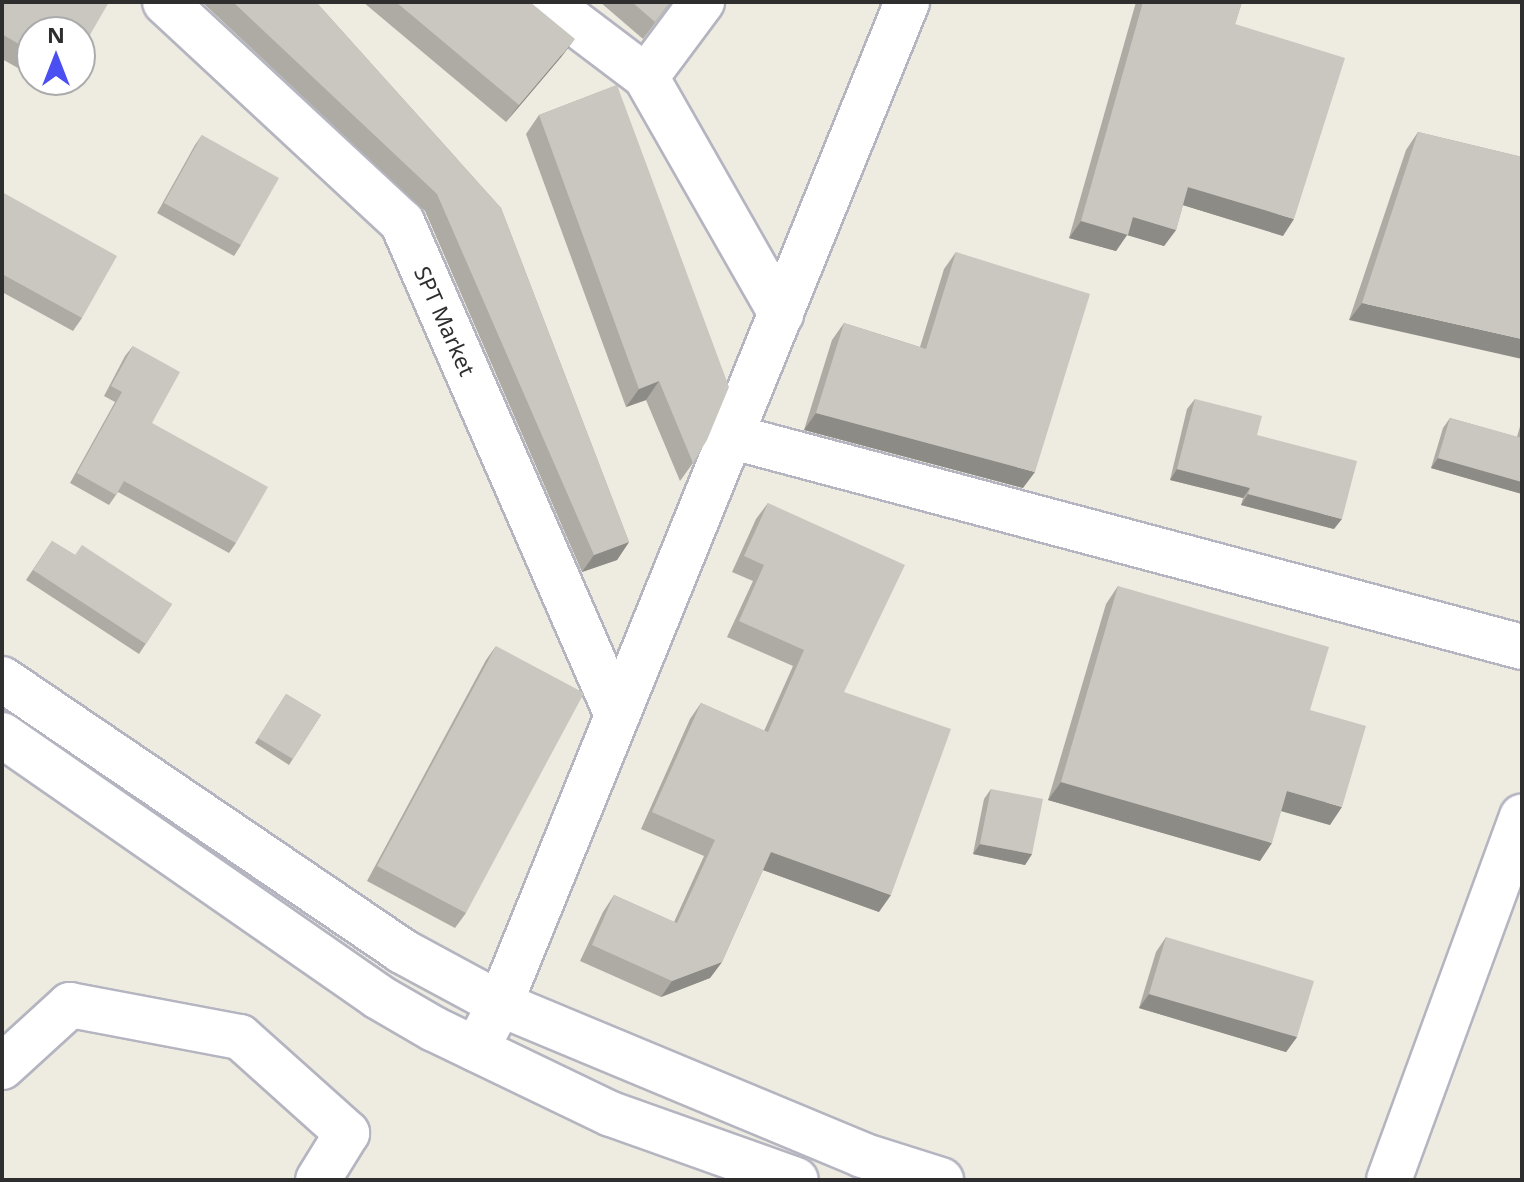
<!DOCTYPE html>
<html>
<head>
<meta charset="utf-8">
<style>
	body { margin:0 }
	#map { position:relative; width:1524px; height:1182px; overflow:hidden; background:#eeebe1; font-family:"Noto Sans",sans-serif }
	div>[style] { position:absolute }
	[style*='--x'] { left:calc(var(--x)*1px); top:calc(var(--y)*1px); width:calc(var(--w)*1px); rotate:calc(var(--a)*1deg) }
	.roads { filter:drop-shadow(2px 0 #b4b5c0) drop-shadow(-2px 0 #b4b5c0) drop-shadow(0 2px #b4b5c0) drop-shadow(0 -2px #b4b5c0) }
	.minor>* { height:44px; margin:-22px; padding:0 22px; transform-origin:22px; border-radius:22px; background:#fff }
	.tertiary>* { height:44px; margin:-22px; padding:0 22px; transform-origin:22px; border-radius:22px; background:#fff }
	.wall>* { inset:0; background:#aeaba5 }
	.shaded-wall>* { inset:0; background:#8d8b86 }
	.building>* { inset:0; background:#cac7c0 }
	span { translate:-50% -50%; white-space:nowrap; text-align:center; line-height:1.15; -webkit-text-stroke:6px #fff; paint-order:stroke }
	.street-label { font-size:22px; color:#2e2e2e }
	.frame { position:absolute; inset:0; border:4px solid #2e2e2e; pointer-events:none }
	.north { position:absolute; left:16px; top:16px; width:80px; height:80px; box-sizing:border-box; background:#fff; border:2px solid #ababab; border-radius:50%; rotate:0deg; font-size:22px; font-weight:700; line-height:32px; text-align:center; color:#2e2e2e }
	.north::after { content:''; display:block; margin:auto; width:28px; height:36px; background:#4b4ef1; clip-path:polygon(50% 0,100% 100%,50% 72%,0 100%) }
</style>
</head>
<body>
<div id="map">
	<div class="roads">
		<div class="minor">
			<i style="--x:165;--y:2;--w:323;--a:42.9"></i>
			<i style="--x:402;--y:222;--w:538;--a:66.44"></i>
			<i style="--x:547;--y:2;--w:124;--a:37.1"></i>
			<i style="--x:646;--y:77;--w:273;--a:60.3"></i>
			<i style="--x:646;--y:77;--w:94;--a:-53.3"></i>
			<i style="--x:733;--y:437;--w:816;--a:14.9"></i>
			<i style="--x:476;--y:1049;--w:51;--a:-61.9"></i>
			<i style="--x:500;--y:1004;--w:1082;--a:-67.89"></i>
			<i style="--x:2;--y:1067;--w:92;--a:-42.4"></i>
			<i style="--x:70;--y:1005;--w:173;--a:10.7"></i>
			<i style="--x:240;--y:1037;--w:144;--a:41.9"></i>
			<i style="--x:347;--y:1133;--w:55;--a:121.7"></i>
			<i style="--x:1389;--y:1180;--w:387;--a:-69.9"></i>
		</div>
		<div class="tertiary">
			<i style="--x:2;--y:679;--w:484;--a:34.2"></i>
			<i style="--x:402;--y:951;--w:111;--a:28.4"></i>
			<i style="--x:500;--y:1004;--w:392;--a:22.6"></i>
			<i style="--x:862;--y:1155;--w:83;--a:17.6"></i>
			<i style="--x:2;--y:735;--w:457;--a:34.8"></i>
			<i style="--x:377;--y:996;--w:66;--a:30.1"></i>
			<i style="--x:434;--y:1029;--w:196;--a:25.7"></i>
			<i style="--x:611;--y:1114;--w:196;--a:19.6"></i>
		</div>
	</div>
	<div class="wall">
		<i style="clip-path:polygon(3px 2px,109px 2px,32px 32px,32px 76px,2px 59px)"></i>
		<i style="clip-path:polygon(202px 2px,316px 2px,501px 208px,629px 542px,617px 560px,582px 572px,425px 211px)"></i>
		<i style="clip-path:polygon(363px 2px,530px 2px,562px 56px,506px 122px)"></i>
		<i style="clip-path:polygon(600px 2px,671px 2px,643px 39px)"></i>
		<i style="clip-path:polygon(1136px 2px,1242px 2px,1235px 24px,1283px 236px,1183px 205px,1176px 230px,1164px 246px,1127px 235px,1116px 251px,1069px 238px)"></i>
		<i style="clip-path:polygon(38px 80px,63px 80px,56px 90px)"></i>
		<i style="clip-path:polygon(617px 85px,693px 463px,680px 481px,646px 400px,626px 407px,526px 134px,539px 115px)"></i>
		<i style="clip-path:polygon(1418px 132px,1522px 157px,1349px 320px,1406px 150px)"></i>
		<i style="clip-path:polygon(202px 135px,241px 245px,234px 256px,157px 213px,195px 145px)"></i>
		<i style="clip-path:polygon(2px 192px,82px 318px,73px 331px,2px 292px)"></i>
		<i style="clip-path:polygon(956px 252px,1023px 488px,804px 430px,832px 340px,844px 323px,920px 347px,944px 269px)"></i>
		<i style="clip-path:polygon(133px 346px,152px 423px,236px 543px,229px 553px,118px 492px,109px 505px,70px 483px,115px 402px,104px 396px,125px 356px)"></i>
		<i style="clip-path:polygon(1195px 399px,1257px 435px,1334px 529px,1241px 505px,1243px 498px,1170px 480px,1187px 409px)"></i>
		<i style="clip-path:polygon(1450px 418px,1517px 437px,1522px 419px,1522px 494px,1431px 468px,1443px 428px)"></i>
		<i style="clip-path:polygon(768px 503px,844px 692px,879px 912px,763px 870px,722px 962px,710px 978px,661px 997px,580px 961px,603px 912px,614px 895px,674px 922px,704px 856px,641px 829px,690px 719px,701px 703px,764px 731px,793px 666px,727px 637px,753px 581px,732px 572px,756px 519px)"></i>
		<i style="clip-path:polygon(52px 541px,75px 555px,172px 604px,139px 654px,26px 580px)"></i>
		<i style="clip-path:polygon(1118px 586px,1310px 710px,1330px 825px,1281px 811px,1260px 861px,1048px 800px,1106px 604px)"></i>
		<i style="clip-path:polygon(496px 646px,466px 913px,455px 928px,367px 881px,486px 660px)"></i>
		<i style="clip-path:polygon(286px 694px,321px 715px,289px 765px,255px 743px)"></i>
		<i style="clip-path:polygon(991px 789px,1032px 854px,1025px 865px,973px 854px,984px 799px)"></i>
		<i style="clip-path:polygon(1166px 937px,1297px 1037px,1286px 1052px,1139px 1008px,1156px 952px)"></i>
	</div>
	<div class="shaded-wall">
		<i style="clip-path:polygon(575px 39px,562px 56px,506px 122px,519px 105px)"></i>
		<i style="clip-path:polygon(1188px 187px,1294px 219px,1283px 236px,1176px 203px)"></i>
		<i style="clip-path:polygon(1133px 217px,1176px 230px,1164px 246px,1127px 235px,1116px 251px,1069px 238px,1081px 221px)"></i>
		<i style="clip-path:polygon(1362px 303px,1522px 339px,1522px 359px,1349px 320px)"></i>
		<i style="clip-path:polygon(659px 381px,646px 400px,626px 407px,639px 389px)"></i>
		<i style="clip-path:polygon(816px 413px,1035px 472px,1023px 488px,804px 430px)"></i>
		<i style="clip-path:polygon(1438px 458px,1522px 482px,1522px 494px,1431px 468px)"></i>
		<i style="clip-path:polygon(1177px 469px,1250px 488px,1243px 498px,1170px 480px)"></i>
		<i style="clip-path:polygon(1248px 494px,1342px 519px,1334px 529px,1241px 505px)"></i>
		<i style="clip-path:polygon(629px 542px,617px 560px,582px 572px,594px 555px)"></i>
		<i style="clip-path:polygon(1061px 782px,1272px 843px,1260px 861px,1048px 800px)"></i>
		<i style="clip-path:polygon(1287px 791px,1342px 807px,1330px 825px,1274px 809px)"></i>
		<i style="clip-path:polygon(980px 844px,1032px 854px,1025px 865px,973px 854px)"></i>
		<i style="clip-path:polygon(771px 852px,891px 895px,879px 912px,760px 869px)"></i>
		<i style="clip-path:polygon(722px 962px,710px 978px,661px 997px,672px 981px)"></i>
		<i style="clip-path:polygon(1149px 994px,1297px 1037px,1286px 1052px,1139px 1008px)"></i>
	</div>
	<div class="building">
		<i style="clip-path:polygon(5px 2px,109px 2px,80px 52px,80px 32px,32px 32px,32px 52px,2px 34px,2px 7px)"></i>
		<i style="clip-path:polygon(233px 2px,316px 2px,501px 208px,629px 542px,594px 555px,437px 194px)"></i>
		<i style="clip-path:polygon(396px 2px,530px 2px,575px 39px,519px 105px)"></i>
		<i style="clip-path:polygon(632px 2px,670px 2px,655px 22px)"></i>
		<i style="clip-path:polygon(1143px 2px,1242px 2px,1235px 24px,1345px 58px,1294px 219px,1188px 187px,1176px 230px,1133px 217px,1128px 235px,1081px 221px)"></i>
		<i style="clip-path:polygon(617px 85px,729px 387px,707px 440px,693px 463px,659px 381px,639px 389px,539px 115px)"></i>
		<i style="clip-path:polygon(1418px 132px,1522px 157px,1522px 339px,1362px 303px)"></i>
		<i style="clip-path:polygon(202px 135px,279px 178px,241px 245px,164px 203px)"></i>
		<i style="clip-path:polygon(2px 192px,117px 256px,82px 318px,2px 274px)"></i>
		<i style="clip-path:polygon(956px 252px,1090px 294px,1035px 472px,816px 413px,844px 323px,926px 349px)"></i>
		<i style="clip-path:polygon(133px 346px,180px 372px,152px 423px,268px 487px,236px 543px,124px 481px,116px 495px,77px 473px,122px 392px,111px 386px)"></i>
		<i style="clip-path:polygon(1195px 399px,1262px 416px,1257px 435px,1357px 461px,1342px 519px,1248px 494px,1250px 488px,1177px 469px)"></i>
		<i style="clip-path:polygon(1450px 418px,1522px 438px,1522px 482px,1438px 458px)"></i>
		<i style="clip-path:polygon(768px 503px,905px 565px,844px 692px,951px 729px,891px 895px,771px 852px,722px 962px,672px 981px,592px 945px,614px 895px,677px 923px,715px 840px,652px 812px,701px 703px,768px 732px,804px 650px,739px 621px,764px 565px,744px 556px)"></i>
		<i style="clip-path:polygon(52px 541px,75px 555px,82px 545px,172px 604px,146px 644px,33px 570px)"></i>
		<i style="clip-path:polygon(1118px 586px,1329px 647px,1310px 710px,1366px 726px,1342px 807px,1287px 791px,1272px 843px,1061px 782px)"></i>
		<i style="clip-path:polygon(496px 646px,584px 693px,466px 913px,377px 866px)"></i>
		<i style="clip-path:polygon(286px 694px,321px 715px,293px 759px,258px 738px)"></i>
		<i style="clip-path:polygon(991px 789px,1043px 799px,1032px 854px,980px 844px)"></i>
		<i style="clip-path:polygon(1166px 937px,1314px 981px,1297px 1037px,1149px 994px)"></i>
	</div>
	<div class="street-label">
		<span style="left:445px;top:321px;rotate:66deg">SPT Market</span>
	</div>
	<div class="frame"></div>
	<div class="north">N</div>
</div>
</body>
</html>
